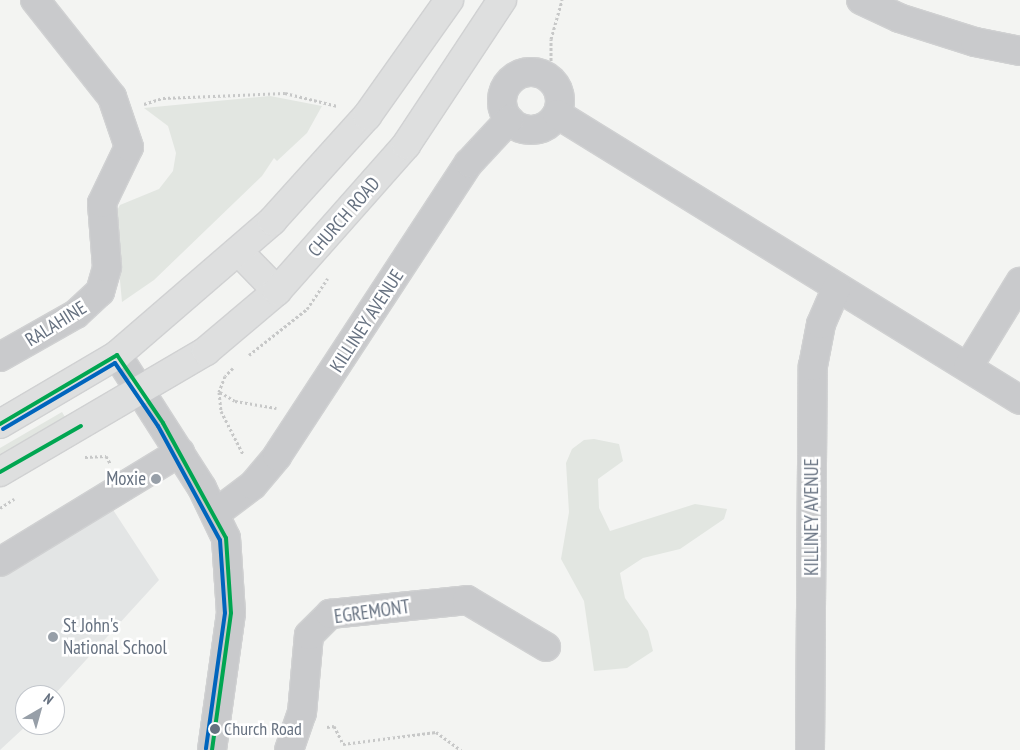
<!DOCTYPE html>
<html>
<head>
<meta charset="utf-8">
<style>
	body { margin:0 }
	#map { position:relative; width:1020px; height:750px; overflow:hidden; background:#f3f4f2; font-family:"PT Sans Narrow",sans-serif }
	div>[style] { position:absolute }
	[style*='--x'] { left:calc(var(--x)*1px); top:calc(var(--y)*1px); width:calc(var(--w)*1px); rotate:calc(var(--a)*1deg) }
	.built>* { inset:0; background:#e3e5e5 }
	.green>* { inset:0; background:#e2e6e1 }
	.path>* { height:3px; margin-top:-1.5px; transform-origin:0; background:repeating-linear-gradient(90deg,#c7c8c8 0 2.5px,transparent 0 5px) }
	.roads { filter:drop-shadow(1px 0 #d0d1d2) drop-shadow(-1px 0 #d0d1d2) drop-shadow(0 1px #d0d1d2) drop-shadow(0 -1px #d0d1d2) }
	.minor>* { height:28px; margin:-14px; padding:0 14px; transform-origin:14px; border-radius:14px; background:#c9cacc }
	.minor>.ring { margin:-14px; padding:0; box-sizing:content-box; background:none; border:28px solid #c9cacc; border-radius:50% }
	.major>* { height:28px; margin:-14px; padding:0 14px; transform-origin:14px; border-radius:14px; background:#dedfdf }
	.bus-1>* { height:4px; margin:-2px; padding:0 2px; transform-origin:2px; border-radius:2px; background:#00a651 }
	.bus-2>* { height:4px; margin:-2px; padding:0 2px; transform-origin:2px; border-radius:2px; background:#0065bd }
	.dots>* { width:14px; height:14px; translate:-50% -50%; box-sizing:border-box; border:2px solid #fff; border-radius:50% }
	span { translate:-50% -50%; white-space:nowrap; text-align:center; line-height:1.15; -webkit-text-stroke:5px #fff; paint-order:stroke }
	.bus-label { font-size:18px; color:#667180 }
	.left { translate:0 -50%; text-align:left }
	.street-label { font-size:19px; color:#667180 }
	.poi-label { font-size:19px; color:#667180 }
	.right { translate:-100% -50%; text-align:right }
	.north { position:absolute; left:15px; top:685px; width:50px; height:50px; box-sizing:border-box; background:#fff; border:1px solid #c2c6cc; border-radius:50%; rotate:38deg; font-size:14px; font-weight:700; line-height:20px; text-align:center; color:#667180 }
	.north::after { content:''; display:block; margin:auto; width:18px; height:22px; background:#979fa8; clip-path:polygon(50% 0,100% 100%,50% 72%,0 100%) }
</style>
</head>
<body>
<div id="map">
	<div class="built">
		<i style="clip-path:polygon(102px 493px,159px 580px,54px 695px,25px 695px,27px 725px,0 750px,0 545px)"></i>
	</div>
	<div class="green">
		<i style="clip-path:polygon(270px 96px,322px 106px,307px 133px,277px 161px,274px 158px,262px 176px,154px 280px,122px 302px,114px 216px,120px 205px,159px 189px,173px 171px,176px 153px,168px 126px,144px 108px)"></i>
		<i style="clip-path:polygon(62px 412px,65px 417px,0 455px,0 448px)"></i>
		<i style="clip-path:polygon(594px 439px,619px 444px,623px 461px,598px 479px,599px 508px,610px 531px,695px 504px,727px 509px,724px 519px,680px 549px,643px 558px,620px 573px,625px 598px,648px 631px,653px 651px,627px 668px,594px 671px,584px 601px,561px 559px,569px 512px,566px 463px,572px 449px,584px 440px)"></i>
	</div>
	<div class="path">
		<i style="--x:551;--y:80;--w:41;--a:-90"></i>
		<i style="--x:551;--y:39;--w:41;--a:-74.2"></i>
		<i style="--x:144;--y:104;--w:20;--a:-18"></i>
		<i style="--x:163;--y:98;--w:122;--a:-2.3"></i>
		<i style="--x:285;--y:93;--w:54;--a:14"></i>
		<i style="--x:249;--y:355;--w:74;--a:-38.4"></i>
		<i style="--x:307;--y:309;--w:37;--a:-56"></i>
		<i style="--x:233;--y:368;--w:11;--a:135"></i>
		<i style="--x:225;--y:376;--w:17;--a:111"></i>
		<i style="--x:219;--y:392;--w:19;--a:84"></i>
		<i style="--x:221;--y:411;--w:48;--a:62.9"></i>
		<i style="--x:220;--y:392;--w:17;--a:31"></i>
		<i style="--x:235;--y:401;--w:42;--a:9.7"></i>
		<i style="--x:85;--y:457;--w:21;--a:-3"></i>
		<i style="--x:106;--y:456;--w:8;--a:60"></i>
		<i style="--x:0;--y:508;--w:17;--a:-33"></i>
		<i style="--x:327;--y:727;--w:7;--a:-8"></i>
		<i style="--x:334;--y:726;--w:20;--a:63"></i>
		<i style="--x:343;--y:744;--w:94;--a:-7.4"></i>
		<i style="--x:436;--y:732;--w:31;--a:36"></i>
	</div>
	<div class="roads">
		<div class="minor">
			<i style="--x:861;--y:0;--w:42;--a:25.3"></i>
			<i style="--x:899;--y:18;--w:80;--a:17.5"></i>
			<i style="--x:975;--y:42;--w:46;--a:11.3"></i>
			<i class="ring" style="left:502px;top:72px;width:30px;height:30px"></i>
			<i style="--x:557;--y:114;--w:544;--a:31.7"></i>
			<i style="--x:117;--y:355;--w:158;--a:57.4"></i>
			<i style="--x:202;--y:488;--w:55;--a:64.4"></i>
			<i style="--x:226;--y:538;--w:75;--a:86.2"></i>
			<i style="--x:231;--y:613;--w:138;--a:97.9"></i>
			<i style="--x:0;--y:357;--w:87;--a:-29.5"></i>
			<i style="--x:76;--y:314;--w:33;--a:-43"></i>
			<i style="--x:100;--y:292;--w:26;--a:-74"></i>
			<i style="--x:107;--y:267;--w:64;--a:-94.5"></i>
			<i style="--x:102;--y:203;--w:62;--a:-64.3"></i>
			<i style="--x:129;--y:147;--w:53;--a:-108.8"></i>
			<i style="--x:112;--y:97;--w:124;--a:-128.4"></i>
			<i style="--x:968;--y:367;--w:100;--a:-58.5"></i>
			<i style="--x:216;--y:513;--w:46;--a:-37.1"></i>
			<i style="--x:253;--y:485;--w:38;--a:-50"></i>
			<i style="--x:277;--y:456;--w:350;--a:-56.8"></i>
			<i style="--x:469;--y:163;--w:59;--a:-47.1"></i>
			<i style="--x:0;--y:562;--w:211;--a:-31.4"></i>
			<i style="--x:289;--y:750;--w:39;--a:-71"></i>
			<i style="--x:302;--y:713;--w:78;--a:-84.9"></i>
			<i style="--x:309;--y:635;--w:30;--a:-45"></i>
			<i style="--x:330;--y:614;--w:138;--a:-5.8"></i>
			<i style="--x:467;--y:600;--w:92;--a:30.7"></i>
			<i style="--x:810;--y:750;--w:384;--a:-89.6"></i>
			<i style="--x:813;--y:366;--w:43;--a:-79.2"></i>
			<i style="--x:821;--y:324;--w:40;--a:-66.6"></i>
		</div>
		<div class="major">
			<i style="--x:239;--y:252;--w:54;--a:45.7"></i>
			<i style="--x:0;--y:424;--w:136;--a:-30.5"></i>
			<i style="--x:117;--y:355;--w:205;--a:-40.8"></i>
			<i style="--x:272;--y:221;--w:142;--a:-47.9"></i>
			<i style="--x:367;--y:116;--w:142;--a:-54.7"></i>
			<i style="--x:0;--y:472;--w:239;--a:-30.4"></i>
			<i style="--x:206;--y:351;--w:93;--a:-40.2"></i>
			<i style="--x:277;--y:291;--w:195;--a:-48.5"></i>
			<i style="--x:406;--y:145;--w:174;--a:-56.5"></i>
		</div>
	</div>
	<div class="bus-1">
		<i style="--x:0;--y:424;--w:136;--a:-30.5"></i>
		<i style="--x:117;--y:355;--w:82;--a:55.9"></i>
		<i style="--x:163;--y:423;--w:131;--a:61.3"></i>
		<i style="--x:226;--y:538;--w:75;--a:86.2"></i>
		<i style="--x:231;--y:613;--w:138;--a:97.9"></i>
		<i style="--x:0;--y:472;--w:93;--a:-29.6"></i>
	</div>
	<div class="bus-2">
		<i style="--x:3;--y:429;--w:130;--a:-30.5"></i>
		<i style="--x:115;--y:363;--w:76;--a:55.7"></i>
		<i style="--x:158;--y:426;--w:130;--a:61.5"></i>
		<i style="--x:220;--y:540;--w:73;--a:86.1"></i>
		<i style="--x:225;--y:613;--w:137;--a:98"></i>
	</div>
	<div class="dots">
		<i style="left:156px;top:479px;background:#979fa8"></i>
		<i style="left:53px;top:637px;background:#979fa8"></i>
		<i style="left:215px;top:729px;background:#667180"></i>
	</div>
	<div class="bus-label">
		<span class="left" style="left:224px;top:729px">Church Road</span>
	</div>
	<div class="street-label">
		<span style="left:344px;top:217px;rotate:-49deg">CHURCH ROAD</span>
		<span style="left:367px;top:321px;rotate:-57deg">KILLINEY AVENUE</span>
		<span style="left:56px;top:324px;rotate:-32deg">RALAHINE</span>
		<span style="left:812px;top:517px;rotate:-90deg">KILLINEY AVENUE</span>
		<span style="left:372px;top:612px;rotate:-8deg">EGREMONT</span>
	</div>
	<div class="poi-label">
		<span class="right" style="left:146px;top:479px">Moxie</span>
		<span class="left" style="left:63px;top:637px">St John's<br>National School</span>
	</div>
	<div class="north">N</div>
</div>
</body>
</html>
